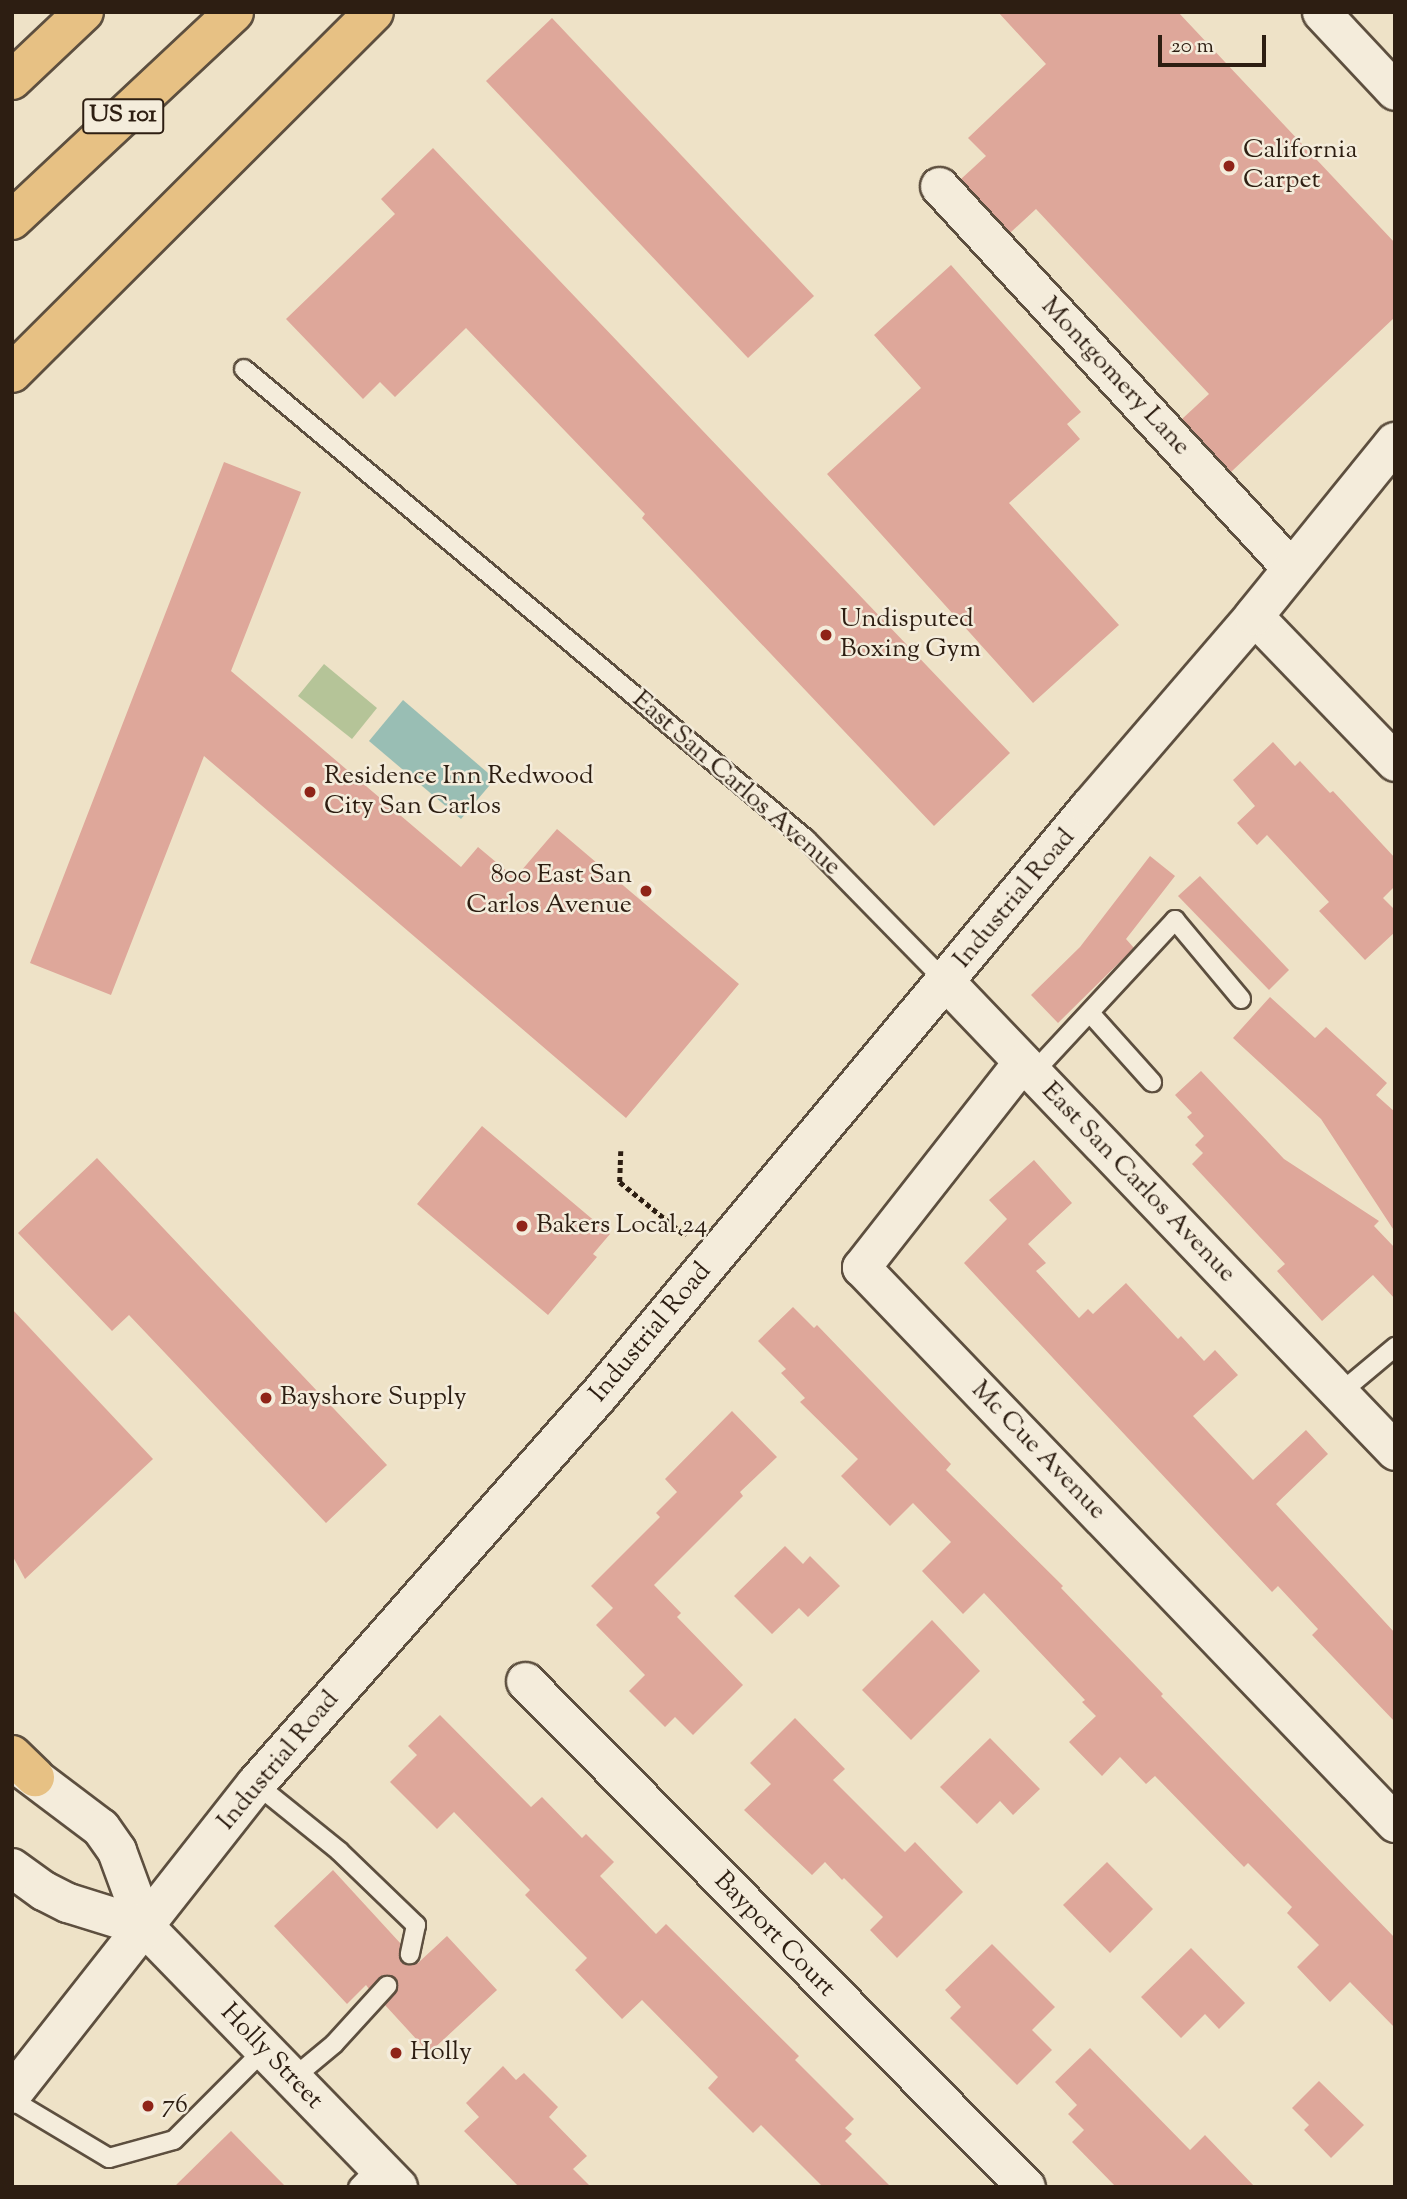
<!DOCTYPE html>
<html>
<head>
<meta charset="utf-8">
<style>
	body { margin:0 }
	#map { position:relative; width:1407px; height:2199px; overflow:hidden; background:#eee2c7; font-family:"Sorts Mill Goudy",serif }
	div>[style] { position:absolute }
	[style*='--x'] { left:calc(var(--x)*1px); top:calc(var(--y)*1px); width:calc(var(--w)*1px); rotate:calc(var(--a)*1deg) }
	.green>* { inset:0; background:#b5c498 }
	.water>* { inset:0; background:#99beb4 }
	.building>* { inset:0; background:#dea79a }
	.path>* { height:4.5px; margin-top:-2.25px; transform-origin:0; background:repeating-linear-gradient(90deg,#2d1e12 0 5px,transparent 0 8.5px) }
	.roads { filter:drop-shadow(2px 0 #5d4f3f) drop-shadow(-2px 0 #5d4f3f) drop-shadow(0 2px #5d4f3f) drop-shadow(0 -2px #5d4f3f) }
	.service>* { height:18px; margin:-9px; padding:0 9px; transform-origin:9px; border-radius:9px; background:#f4ecdb }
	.minor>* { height:37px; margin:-18.5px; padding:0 18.5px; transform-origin:18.5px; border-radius:18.5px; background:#f4ecdb }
	.secondary>* { height:38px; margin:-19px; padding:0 19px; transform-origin:19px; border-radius:19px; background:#f4ecdb }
	.motorway>* { height:38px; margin:-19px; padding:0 19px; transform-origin:19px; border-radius:19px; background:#e7c184 }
	.dots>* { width:19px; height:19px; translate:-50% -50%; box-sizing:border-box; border:4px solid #f4ecdb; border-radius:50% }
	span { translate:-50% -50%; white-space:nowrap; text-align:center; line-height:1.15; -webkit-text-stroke:5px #f4ecdb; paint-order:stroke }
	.shield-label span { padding:2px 5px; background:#f4ecdb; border:2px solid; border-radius:5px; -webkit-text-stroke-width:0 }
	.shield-label { font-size:24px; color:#2d1e12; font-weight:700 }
	.poi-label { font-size:26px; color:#2d1e12 }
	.left { translate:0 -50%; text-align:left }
	.right { translate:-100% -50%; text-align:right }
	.street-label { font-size:26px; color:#2d1e12 }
	.frame { position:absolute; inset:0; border:14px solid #2d1e12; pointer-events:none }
	.scale { position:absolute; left:1158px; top:35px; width:108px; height:32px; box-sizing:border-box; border:4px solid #2d1e12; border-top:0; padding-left:9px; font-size:21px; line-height:24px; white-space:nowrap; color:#2d1e12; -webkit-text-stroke:5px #f4ecdb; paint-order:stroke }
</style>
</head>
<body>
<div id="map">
	<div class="green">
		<i style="clip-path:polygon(324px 664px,377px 708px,352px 739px,298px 696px)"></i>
	</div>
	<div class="water">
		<i style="clip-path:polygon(403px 700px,495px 779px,461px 819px,369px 741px)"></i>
	</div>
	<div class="building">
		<i style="clip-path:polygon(998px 12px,1178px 12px,1395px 243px,1395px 317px,1231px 472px,1182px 419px,1209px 394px,1036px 209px,1010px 233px,961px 179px,986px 156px,968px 138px,1046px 64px)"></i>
		<i style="clip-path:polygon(552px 18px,814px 296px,748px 358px,486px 81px)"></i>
		<i style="clip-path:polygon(433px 148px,1010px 753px,934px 826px,642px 518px,645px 514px,466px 328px,395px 397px,380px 382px,363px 399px,286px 319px,395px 214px,381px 199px)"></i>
		<i style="clip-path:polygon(951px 265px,1081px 412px,1067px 424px,1080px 439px,1009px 503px,1119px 625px,1033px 703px,827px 474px,921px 388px,874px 335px)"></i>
		<i style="clip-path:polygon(224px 462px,301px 492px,231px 671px,461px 867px,478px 847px,515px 878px,557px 829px,739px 984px,626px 1118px,204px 756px,111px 995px,30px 963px)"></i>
		<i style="clip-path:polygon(1273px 742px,1295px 766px,1300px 761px,1330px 793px,1333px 791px,1395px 858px,1395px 886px,1383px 898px,1395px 910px,1395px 932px,1365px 960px,1319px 911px,1329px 902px,1267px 835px,1257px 845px,1237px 823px,1255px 806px,1233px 780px)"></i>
		<i style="clip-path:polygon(1150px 856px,1175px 876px,1126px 939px,1134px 948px,1058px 1023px,1031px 995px,1080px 947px)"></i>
		<i style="clip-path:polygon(1200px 876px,1289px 970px,1269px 990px,1178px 896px)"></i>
		<i style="clip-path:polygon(1270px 997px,1315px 1038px,1326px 1027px,1387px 1083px,1376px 1095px,1395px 1112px,1395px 1232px,1321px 1119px,1233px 1038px)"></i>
		<i style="clip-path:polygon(1201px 1071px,1284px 1159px,1379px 1221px,1374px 1226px,1395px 1248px,1395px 1299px,1373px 1275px,1322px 1321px,1277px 1271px,1285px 1264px,1192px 1164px,1203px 1153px,1195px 1145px,1204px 1136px,1187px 1117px,1192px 1113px,1175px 1095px)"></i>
		<i style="clip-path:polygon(482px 1126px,610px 1234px,593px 1254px,597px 1257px,548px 1315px,417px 1204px)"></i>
		<i style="clip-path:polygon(97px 1158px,387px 1465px,326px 1523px,129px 1315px,112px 1331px,18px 1233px)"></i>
		<i style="clip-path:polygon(1034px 1160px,1072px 1203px,1028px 1244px,1046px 1263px,1036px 1271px,1079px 1318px,1088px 1309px,1093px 1314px,1126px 1283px,1178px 1339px,1181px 1336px,1204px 1361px,1215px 1350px,1238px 1375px,1193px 1416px,1253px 1480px,1306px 1430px,1328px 1454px,1276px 1504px,1395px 1633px,1395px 1722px,1312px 1635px,1318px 1629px,1278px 1586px,1272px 1592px,964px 1263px,1007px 1219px,989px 1200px)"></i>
		<i style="clip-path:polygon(793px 1307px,814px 1328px,817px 1325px,951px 1464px,946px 1470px,1063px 1586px,1061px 1588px,1163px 1694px,1161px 1696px,1395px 1938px,1395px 2028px,1350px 1982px,1330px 2002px,1297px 1967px,1319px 1945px,1287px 1913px,1292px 1907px,1248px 1863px,1244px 1867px,1155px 1776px,1146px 1784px,1120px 1757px,1102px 1776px,1069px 1742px,1096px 1716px,1082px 1702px,1085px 1700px,984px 1593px,963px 1614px,922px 1571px,951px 1542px,913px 1503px,890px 1526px,841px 1476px,858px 1459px,800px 1402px,805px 1398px,781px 1373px,786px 1369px,758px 1341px)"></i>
		<i style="clip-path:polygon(12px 1309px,153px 1459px,25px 1579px,12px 1555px)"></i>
		<i style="clip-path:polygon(732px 1411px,777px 1457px,740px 1492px,743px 1496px,654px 1585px,681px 1613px,677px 1617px,743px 1685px,693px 1735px,675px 1717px,665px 1727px,629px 1691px,645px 1675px,596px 1625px,613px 1608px,591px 1586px,660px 1517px,656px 1513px,677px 1492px,665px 1479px)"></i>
		<i style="clip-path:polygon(785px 1546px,803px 1564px,810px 1556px,840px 1586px,808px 1617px,799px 1608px,772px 1634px,734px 1596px)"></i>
		<i style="clip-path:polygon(932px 1620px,980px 1671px,911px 1740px,862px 1690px)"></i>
		<i style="clip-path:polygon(440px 1715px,531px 1807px,542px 1797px,582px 1838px,586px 1834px,614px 1862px,600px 1876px,656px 1934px,666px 1924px,799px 2056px,795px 2060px,854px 2119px,845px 2128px,852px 2134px,845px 2141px,891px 2187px,823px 2187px,761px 2125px,753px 2133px,708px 2088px,718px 2077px,642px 2000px,622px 2019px,575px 1970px,587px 1958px,525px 1895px,530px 1890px,454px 1812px,437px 1829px,390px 1782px,417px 1755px,408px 1746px)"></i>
		<i style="clip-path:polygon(795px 1718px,845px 1769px,833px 1780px,905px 1852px,915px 1842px,963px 1892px,897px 1958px,870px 1930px,883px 1917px,844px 1878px,842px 1880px,825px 1862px,812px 1875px,744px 1810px,771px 1784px,750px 1763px)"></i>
		<i style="clip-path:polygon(990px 1738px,1040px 1789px,1013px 1815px,1000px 1801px,977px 1824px,940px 1787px)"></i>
		<i style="clip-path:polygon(1107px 1862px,1153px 1909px,1110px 1953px,1063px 1905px)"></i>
		<i style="clip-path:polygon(333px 1870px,401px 1944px,399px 1957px,403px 1963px,418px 1963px,447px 1936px,497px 1990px,429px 2053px,385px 2005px,398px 1989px,394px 1977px,383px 1975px,369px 1989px,366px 1985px,347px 2004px,274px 1926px)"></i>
		<i style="clip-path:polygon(992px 1944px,1055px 2007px,1032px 2030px,1052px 2050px,1017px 2085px,950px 2018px,961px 2007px,945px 1990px)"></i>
		<i style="clip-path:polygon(1191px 1948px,1245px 2003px,1219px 2029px,1205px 2014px,1181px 2038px,1141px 1997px)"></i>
		<i style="clip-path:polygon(1090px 2048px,1190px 2150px,1205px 2135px,1255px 2187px,1116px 2187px,1072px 2142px,1084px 2130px,1068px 2114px,1077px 2105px,1055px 2082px)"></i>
		<i style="clip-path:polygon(503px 2066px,516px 2080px,524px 2073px,558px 2107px,549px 2117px,587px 2156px,573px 2169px,591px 2187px,519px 2187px,464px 2131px,479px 2117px,466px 2103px)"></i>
		<i style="clip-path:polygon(1319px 2081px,1364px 2125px,1331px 2158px,1304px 2130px,1309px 2125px,1292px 2108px)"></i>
		<i style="clip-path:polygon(231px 2131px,286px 2187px,174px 2187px)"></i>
	</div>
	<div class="path">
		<i style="--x:621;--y:1151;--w:31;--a:92"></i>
		<i style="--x:620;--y:1182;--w:85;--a:39.3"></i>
	</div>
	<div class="roads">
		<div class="service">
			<i style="--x:244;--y:369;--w:733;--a:39.91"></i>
			<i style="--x:806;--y:839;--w:200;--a:45.6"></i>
			<i style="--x:1090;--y:1013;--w:93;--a:48.1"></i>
			<i style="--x:1033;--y:1073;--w:209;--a:-47.1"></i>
			<i style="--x:1175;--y:920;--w:103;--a:50.1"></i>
			<i style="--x:1340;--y:1393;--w:72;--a:-39.9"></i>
			<i style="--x:256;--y:1784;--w:107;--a:38.9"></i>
			<i style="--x:339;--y:1851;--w:107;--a:43.9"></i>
			<i style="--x:416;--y:1925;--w:30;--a:102"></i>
			<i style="--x:292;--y:2079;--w:55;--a:-39.8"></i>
			<i style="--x:334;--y:2044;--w:79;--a:-47.6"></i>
			<i style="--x:12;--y:2100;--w:113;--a:30.9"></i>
			<i style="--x:109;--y:2158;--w:67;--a:-15.5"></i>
			<i style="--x:174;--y:2140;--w:127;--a:-45"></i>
			<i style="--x:358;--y:2187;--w:29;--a:-46"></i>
		</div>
		<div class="minor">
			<i style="--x:1321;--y:12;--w:108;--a:46.9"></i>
			<i style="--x:939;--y:186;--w:519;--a:47.34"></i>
			<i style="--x:1254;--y:616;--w:203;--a:46"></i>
			<i style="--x:946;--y:982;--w:649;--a:46.25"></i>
			<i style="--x:1022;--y:1062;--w:261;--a:128.1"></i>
			<i style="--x:861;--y:1267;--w:771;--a:46.16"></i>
			<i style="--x:525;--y:1681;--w:712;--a:45.28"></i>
		</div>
		<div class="secondary">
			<i style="--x:12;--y:1761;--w:111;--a:37"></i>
			<i style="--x:101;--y:1828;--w:28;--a:55"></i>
			<i style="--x:117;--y:1851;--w:81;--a:69.8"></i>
			<i style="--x:145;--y:1927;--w:363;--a:45.8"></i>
			<i style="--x:12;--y:1868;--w:39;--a:36"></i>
			<i style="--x:44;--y:1891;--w:27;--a:27"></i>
			<i style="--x:68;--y:1903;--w:81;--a:17.3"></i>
			<i style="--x:12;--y:2094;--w:395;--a:-51.8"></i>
			<i style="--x:256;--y:1784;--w:520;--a:-48.59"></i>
			<i style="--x:600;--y:1394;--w:765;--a:-50.15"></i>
			<i style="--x:1090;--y:807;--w:252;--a:-49.3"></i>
			<i style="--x:1254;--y:616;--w:224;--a:-51"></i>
		</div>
		<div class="motorway">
			<i style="--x:12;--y:80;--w:99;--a:-43.4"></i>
			<i style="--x:12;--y:220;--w:304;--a:-43.1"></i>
			<i style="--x:12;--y:373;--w:511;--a:-44.92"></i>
			<i style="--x:12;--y:1755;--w:32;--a:44"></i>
		</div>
	</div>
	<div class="dots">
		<i style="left:1229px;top:166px;background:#8f2418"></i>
		<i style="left:826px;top:635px;background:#8f2418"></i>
		<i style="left:310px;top:792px;background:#8f2418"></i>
		<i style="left:646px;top:891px;background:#8f2418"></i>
		<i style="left:522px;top:1226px;background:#8f2418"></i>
		<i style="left:266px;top:1398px;background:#8f2418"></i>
		<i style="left:396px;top:2053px;background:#8f2418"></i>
		<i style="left:148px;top:2106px;background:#8f2418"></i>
	</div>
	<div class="shield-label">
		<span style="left:123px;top:116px">US 101</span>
	</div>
	<div class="poi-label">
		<span class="left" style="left:1243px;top:166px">California<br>Carpet</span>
		<span class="left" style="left:840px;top:635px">Undisputed<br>Boxing Gym</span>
		<span class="left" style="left:324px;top:792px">Residence Inn Redwood<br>City San Carlos</span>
		<span class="right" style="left:632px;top:891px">800 East San<br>Carlos Avenue</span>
		<span class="left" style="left:536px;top:1226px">Bakers Local 24</span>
		<span class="left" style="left:280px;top:1398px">Bayshore Supply</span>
		<span class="left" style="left:410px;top:2053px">Holly</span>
		<span class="left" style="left:162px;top:2106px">76</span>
	</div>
	<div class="street-label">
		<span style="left:1115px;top:377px;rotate:47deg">Montgomery Lane</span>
		<span style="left:736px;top:784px;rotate:41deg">East San Carlos Avenue</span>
		<span style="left:1015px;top:899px;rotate:-50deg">Industrial Road</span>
		<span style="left:1138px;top:1183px;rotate:46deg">East San Carlos Avenue</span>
		<span style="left:651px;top:1333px;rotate:-50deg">Industrial Road</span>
		<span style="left:1038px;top:1451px;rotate:46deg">Mc Cue Avenue</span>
		<span style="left:279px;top:1761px;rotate:-50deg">Industrial Road</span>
		<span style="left:774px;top:1935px;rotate:46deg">Bayport Court</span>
		<span style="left:271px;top:2057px;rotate:46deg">Holly Street</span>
	</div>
	<div class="frame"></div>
	<div class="scale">20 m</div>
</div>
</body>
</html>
